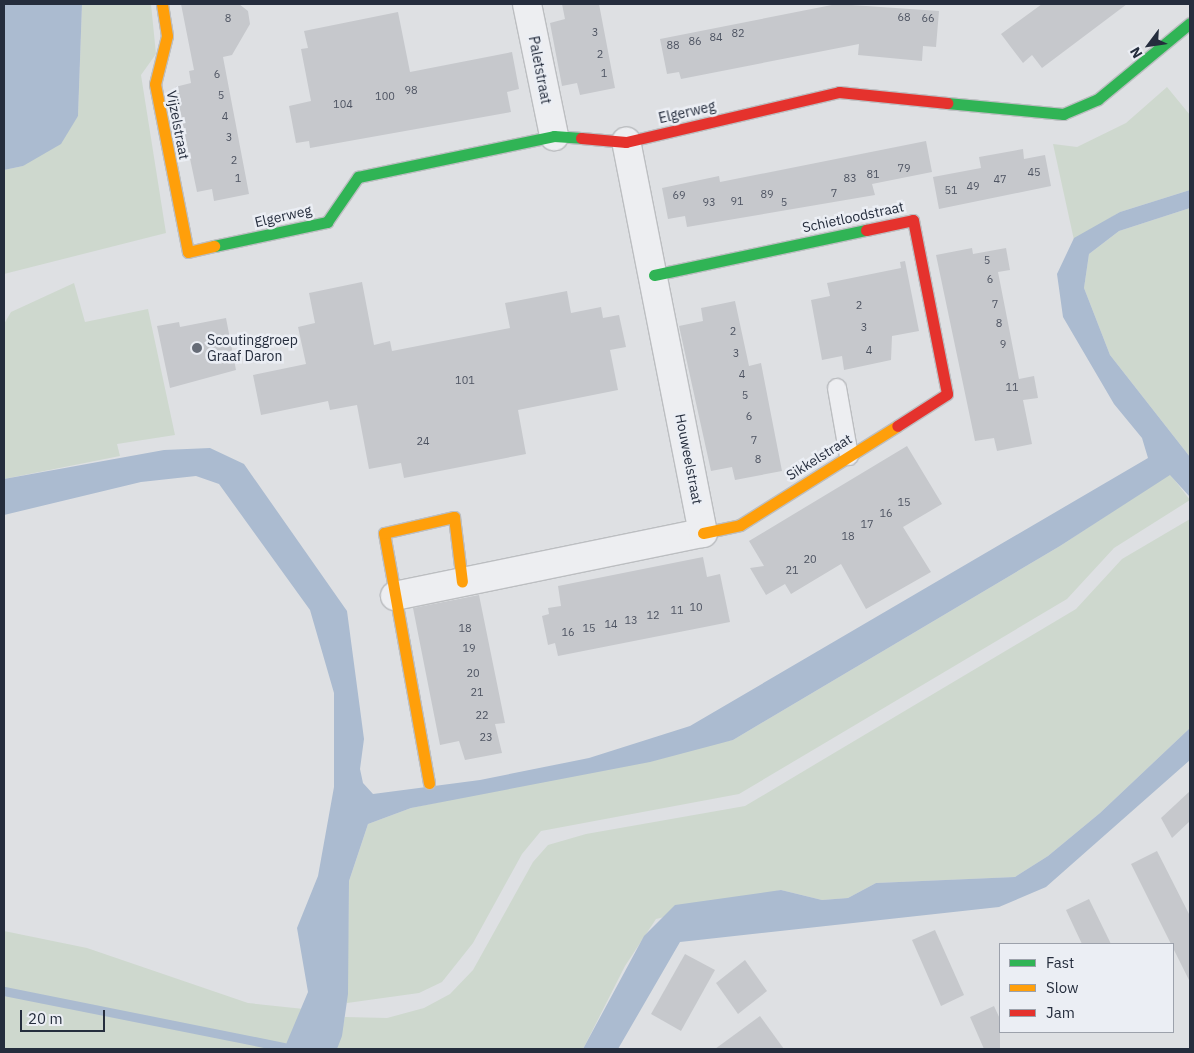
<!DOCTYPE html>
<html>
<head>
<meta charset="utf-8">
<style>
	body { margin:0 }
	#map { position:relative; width:1194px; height:1053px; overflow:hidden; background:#dee0e3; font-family:"IBM Plex Sans",sans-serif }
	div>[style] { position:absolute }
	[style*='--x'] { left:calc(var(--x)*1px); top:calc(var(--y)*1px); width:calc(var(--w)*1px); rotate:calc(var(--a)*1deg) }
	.green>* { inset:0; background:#ced8ce }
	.water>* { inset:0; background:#abbbd0 }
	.stream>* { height:9px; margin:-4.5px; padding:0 4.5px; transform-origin:4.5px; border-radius:4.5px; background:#abbbd0 }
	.building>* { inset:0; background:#c6c8cc }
	.roads { filter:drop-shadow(1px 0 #bcbec1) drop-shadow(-1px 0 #bcbec1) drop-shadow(0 1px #bcbec1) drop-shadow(0 -1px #bcbec1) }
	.lane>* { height:18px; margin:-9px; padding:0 9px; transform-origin:9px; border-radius:9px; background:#edeef1 }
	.street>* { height:28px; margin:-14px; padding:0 14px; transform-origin:14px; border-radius:14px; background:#edeef1 }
	.fast>* { height:11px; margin:-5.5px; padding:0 5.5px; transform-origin:5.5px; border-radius:5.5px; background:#30b455 }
	.slow>* { height:11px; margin:-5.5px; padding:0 5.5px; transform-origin:5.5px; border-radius:5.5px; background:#ff9f0a }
	.jam>* { height:11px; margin:-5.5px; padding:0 5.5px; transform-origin:5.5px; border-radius:5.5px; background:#e5322d }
	.dots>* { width:14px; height:14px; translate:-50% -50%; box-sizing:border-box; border:2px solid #ebeef4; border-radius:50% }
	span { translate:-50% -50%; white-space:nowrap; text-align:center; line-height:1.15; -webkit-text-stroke:5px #ebeef4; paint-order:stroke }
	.number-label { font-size:11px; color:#4e5462 }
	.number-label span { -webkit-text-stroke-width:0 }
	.street-label { font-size:14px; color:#252d3d }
	.poi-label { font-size:14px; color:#252d3d }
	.left { translate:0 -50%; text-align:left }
	.frame { position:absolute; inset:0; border:5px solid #252d3d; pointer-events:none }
	.legend { position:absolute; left:999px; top:943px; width:175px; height:90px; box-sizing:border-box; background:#ebeef4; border:1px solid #9ca1ab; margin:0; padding:6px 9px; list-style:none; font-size:15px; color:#252d3d }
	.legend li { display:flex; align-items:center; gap:10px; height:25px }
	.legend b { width:25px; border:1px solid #9ca1ab }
	.north { position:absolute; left:1124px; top:20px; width:50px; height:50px; -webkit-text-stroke:4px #ebeef4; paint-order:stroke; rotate:239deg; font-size:14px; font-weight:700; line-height:20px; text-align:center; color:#252d3d }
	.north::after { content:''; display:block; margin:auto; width:18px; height:22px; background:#252d3d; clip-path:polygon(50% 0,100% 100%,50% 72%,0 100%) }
	.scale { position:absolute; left:20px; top:1010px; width:85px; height:22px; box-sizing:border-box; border:2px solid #252d3d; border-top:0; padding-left:6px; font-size:15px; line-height:18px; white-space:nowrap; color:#252d3d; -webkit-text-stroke:4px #ebeef4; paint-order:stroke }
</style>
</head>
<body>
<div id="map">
	<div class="green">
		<i style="clip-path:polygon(82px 4px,151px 4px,156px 54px,141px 75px,166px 233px,4px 274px,4px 170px,23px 166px,78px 116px)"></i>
		<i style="clip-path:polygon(1167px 87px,1190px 115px,1190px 190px,1120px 212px,1074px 240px,1053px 144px,1077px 147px,1126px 123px)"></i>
		<i style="clip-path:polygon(1190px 208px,1190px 457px,1110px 355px,1084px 288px,1089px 254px,1119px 231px)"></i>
		<i style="clip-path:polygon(74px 283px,85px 322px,148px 309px,175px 435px,117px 444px,120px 456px,4px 479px,4px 324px,11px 312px)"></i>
		<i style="clip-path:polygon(1170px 474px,1190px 500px,1114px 548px,1067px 599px,739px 794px,541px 831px,522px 854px,473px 943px,442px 982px,419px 993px,347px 1003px,349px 881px,368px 824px,411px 808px,733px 740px,1060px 546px)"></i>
		<i style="clip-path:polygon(1190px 519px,1190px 728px,1100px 813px,1048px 856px,1015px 877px,876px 883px,848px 898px,822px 900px,781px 890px,656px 919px,625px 966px,583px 1049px,337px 1049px,345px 1017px,387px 1018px,424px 1008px,450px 994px,473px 970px,533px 862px,548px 845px,586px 834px,745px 806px,1076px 609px,1122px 559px)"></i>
		<i style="clip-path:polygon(4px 931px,87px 948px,248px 1003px,304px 1009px,284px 1049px,4px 1049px)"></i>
	</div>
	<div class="water">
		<i style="clip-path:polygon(4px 4px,82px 4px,78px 116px,61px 144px,23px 166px,4px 170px)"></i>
		<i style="clip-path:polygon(1190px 190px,1190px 208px,1119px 231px,1089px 254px,1084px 288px,1110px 355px,1190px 457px,1190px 497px,1170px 475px,1060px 546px,733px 740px,650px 762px,411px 808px,368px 824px,349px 881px,348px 994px,342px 1036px,337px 1049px,284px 1049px,308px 992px,297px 928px,318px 876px,334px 787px,334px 693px,310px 610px,219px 484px,196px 476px,141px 482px,4px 515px,4px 479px,164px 450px,210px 448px,244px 464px,347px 611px,364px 739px,360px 769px,363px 783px,373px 794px,480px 780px,589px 758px,690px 726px,1148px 458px,1142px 438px,1114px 404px,1063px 317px,1057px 274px,1074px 238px,1120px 212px)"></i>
		<i style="clip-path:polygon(1190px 728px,1190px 760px,1046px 887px,999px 907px,680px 942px,618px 1049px,583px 1049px,644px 936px,675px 905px,781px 890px,822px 900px,848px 898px,876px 883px,1015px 877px,1048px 856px,1100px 813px)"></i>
	</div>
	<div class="stream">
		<i style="--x:4;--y:991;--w:286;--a:11.3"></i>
	</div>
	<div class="building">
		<i style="clip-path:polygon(181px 4px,239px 4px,248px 11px,250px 24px,232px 55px,223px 57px,249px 194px,214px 201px,212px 189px,197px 192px,175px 87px,191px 83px,189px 71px,194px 70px)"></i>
		<i style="clip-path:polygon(562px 4px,599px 4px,615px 88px,580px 95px,577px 83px,562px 86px,550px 23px,565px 19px)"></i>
		<i style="clip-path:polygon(837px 4px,939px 11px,936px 47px,923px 46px,922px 61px,858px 55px,859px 44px,681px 79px,679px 72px,667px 74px,660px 39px)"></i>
		<i style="clip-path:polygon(1042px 4px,1127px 4px,1042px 68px,1032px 55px,1023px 63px,1001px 34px)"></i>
		<i style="clip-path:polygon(398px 12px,410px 72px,512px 52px,519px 89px,507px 92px,511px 112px,310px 148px,309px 141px,296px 143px,289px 106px,311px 101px,301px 49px,308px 48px,304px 31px)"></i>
		<i style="clip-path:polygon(926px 141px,932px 172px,872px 184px,875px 195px,687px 227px,685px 216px,668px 219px,662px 188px,719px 176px,720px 182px)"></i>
		<i style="clip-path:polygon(1023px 149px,1024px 159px,1045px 155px,1051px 186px,939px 209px,933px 177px,981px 168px,979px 157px)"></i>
		<i style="clip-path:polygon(972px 248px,973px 254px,1006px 248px,1010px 270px,998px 272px,1019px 379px,1034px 376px,1038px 398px,1023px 400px,1032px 444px,997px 451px,994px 438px,975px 441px,936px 255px)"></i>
		<i style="clip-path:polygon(905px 261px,919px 331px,892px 336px,891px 360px,844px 370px,842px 356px,822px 360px,811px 300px,830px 296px,827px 283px,901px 268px,900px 262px)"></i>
		<i style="clip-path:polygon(362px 282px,374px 345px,390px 341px,392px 351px,510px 328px,505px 303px,567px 291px,571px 313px,601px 307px,603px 318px,619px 315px,626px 347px,610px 350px,618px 390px,518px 410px,526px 454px,404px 478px,401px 463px,369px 469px,357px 405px,330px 410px,328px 401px,261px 415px,253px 375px,306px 364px,298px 327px,315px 323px,309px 293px)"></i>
		<i style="clip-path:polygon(735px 301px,749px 366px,761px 363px,782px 471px,735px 480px,732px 467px,711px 471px,679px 326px,703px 321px,701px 308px)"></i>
		<i style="clip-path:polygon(226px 318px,236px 370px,170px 388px,157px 326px,179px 322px,180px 327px)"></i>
		<i style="clip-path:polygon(907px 446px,942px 504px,903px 527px,931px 572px,866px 609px,841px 564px,791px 594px,785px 584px,766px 595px,750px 568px,764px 566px,749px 541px)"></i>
		<i style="clip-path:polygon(703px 557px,707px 577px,720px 574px,730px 622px,558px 656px,555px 643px,548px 645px,542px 616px,549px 614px,548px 608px,561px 606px,558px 586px)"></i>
		<i style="clip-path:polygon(479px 595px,505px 723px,495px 724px,502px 753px,465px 760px,459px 741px,440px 745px,413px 608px)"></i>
		<i style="clip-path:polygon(1190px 791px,1190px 821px,1172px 838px,1161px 818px)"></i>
		<i style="clip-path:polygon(1157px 851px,1190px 916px,1190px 982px,1131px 864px)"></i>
		<i style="clip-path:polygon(1089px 899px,1111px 944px,1082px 944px,1073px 925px,1066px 910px)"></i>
		<i style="clip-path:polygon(935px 930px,964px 995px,941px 1006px,912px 940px)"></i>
		<i style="clip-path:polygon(685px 954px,715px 970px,681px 1031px,651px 1014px)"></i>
		<i style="clip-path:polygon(745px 960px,767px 991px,738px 1014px,716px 983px)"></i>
		<i style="clip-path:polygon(994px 1006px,1000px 1019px,1000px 1049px,984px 1049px,970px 1017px)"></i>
		<i style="clip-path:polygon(760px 1016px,784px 1049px,715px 1049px)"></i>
	</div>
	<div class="roads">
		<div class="lane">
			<i style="--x:837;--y:388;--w:69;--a:80"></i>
		</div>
		<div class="street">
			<i style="--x:527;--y:4;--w:135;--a:78.4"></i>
			<i style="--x:395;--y:596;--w:314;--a:-11.6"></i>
			<i style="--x:703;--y:533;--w:399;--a:-101.1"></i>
		</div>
		<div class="fast">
			<i style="--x:947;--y:103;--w:117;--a:5.4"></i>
			<i style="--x:1063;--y:114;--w:38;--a:-23"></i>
			<i style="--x:1098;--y:99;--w:119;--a:-39.6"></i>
			<i style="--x:214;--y:246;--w:116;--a:-12"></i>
			<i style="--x:327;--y:222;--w:55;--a:-55.4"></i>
			<i style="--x:358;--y:177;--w:200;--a:-11.8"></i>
			<i style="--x:554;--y:136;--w:27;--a:4"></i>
			<i style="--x:654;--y:275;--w:217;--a:-12"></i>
		</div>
		<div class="slow">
			<i style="--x:162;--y:4;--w:32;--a:81"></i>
			<i style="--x:167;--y:36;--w:49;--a:104"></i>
			<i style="--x:155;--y:84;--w:171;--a:78.9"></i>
			<i style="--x:188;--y:252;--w:27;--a:-13"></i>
			<i style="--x:703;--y:533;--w:38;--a:-12"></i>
			<i style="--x:740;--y:525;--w:186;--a:-32.2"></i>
			<i style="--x:429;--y:783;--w:254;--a:-100.2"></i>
			<i style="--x:384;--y:533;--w:72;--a:-12.9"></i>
			<i style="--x:454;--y:517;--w:65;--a:83"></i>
		</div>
		<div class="jam">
			<i style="--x:581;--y:138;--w:45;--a:5.1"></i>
			<i style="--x:626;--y:142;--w:219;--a:-13.2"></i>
			<i style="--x:839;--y:92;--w:109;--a:5.8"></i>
			<i style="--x:866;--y:230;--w:48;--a:-12"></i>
			<i style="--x:913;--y:220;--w:177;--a:78.9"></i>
			<i style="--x:947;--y:394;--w:59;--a:147.4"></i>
		</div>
	</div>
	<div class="dots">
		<i style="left:197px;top:348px;background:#666c77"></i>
	</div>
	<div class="number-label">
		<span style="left:904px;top:17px">68</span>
		<span style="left:228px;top:18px">8</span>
		<span style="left:928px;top:18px">66</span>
		<span style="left:595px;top:32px">3</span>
		<span style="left:738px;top:33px">82</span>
		<span style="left:716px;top:37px">84</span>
		<span style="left:695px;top:41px">86</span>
		<span style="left:673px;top:45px">88</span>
		<span style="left:600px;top:54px">2</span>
		<span style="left:604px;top:73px">1</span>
		<span style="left:217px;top:74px">6</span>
		<span style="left:411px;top:90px">98</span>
		<span style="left:221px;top:95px">5</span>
		<span style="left:385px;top:96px">100</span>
		<span style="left:343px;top:104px">104</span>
		<span style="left:225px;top:116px">4</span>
		<span style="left:229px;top:137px">3</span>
		<span style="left:234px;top:160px">2</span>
		<span style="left:904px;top:168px">79</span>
		<span style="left:1034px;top:172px">45</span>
		<span style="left:873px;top:174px">81</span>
		<span style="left:238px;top:178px">1</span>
		<span style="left:850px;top:178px">83</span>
		<span style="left:1000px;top:179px">47</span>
		<span style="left:973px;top:186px">49</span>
		<span style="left:951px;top:190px">51</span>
		<span style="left:834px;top:193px">7</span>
		<span style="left:767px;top:194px">89</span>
		<span style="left:679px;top:195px">69</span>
		<span style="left:737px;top:201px">91</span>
		<span style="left:709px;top:202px">93</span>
		<span style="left:784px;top:202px">5</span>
		<span style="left:987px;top:260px">5</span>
		<span style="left:990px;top:279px">6</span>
		<span style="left:995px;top:304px">7</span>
		<span style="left:859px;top:305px">2</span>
		<span style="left:999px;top:323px">8</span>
		<span style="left:864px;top:327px">3</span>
		<span style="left:733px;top:331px">2</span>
		<span style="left:1003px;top:344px">9</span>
		<span style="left:869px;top:350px">4</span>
		<span style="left:736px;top:353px">3</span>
		<span style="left:742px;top:374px">4</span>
		<span style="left:465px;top:380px">101</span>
		<span style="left:1012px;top:387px">11</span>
		<span style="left:745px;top:395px">5</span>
		<span style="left:749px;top:416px">6</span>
		<span style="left:754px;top:440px">7</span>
		<span style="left:423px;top:441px">24</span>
		<span style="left:758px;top:459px">8</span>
		<span style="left:904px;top:502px">15</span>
		<span style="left:886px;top:513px">16</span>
		<span style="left:867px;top:524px">17</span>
		<span style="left:848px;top:536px">18</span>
		<span style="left:810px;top:559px">20</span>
		<span style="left:792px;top:570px">21</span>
		<span style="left:696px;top:607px">10</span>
		<span style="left:677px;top:610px">11</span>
		<span style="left:653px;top:615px">12</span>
		<span style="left:631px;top:620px">13</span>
		<span style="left:611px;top:624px">14</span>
		<span style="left:465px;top:628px">18</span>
		<span style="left:589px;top:628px">15</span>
		<span style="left:568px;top:632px">16</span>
		<span style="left:469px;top:648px">19</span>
		<span style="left:473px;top:673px">20</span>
		<span style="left:477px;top:692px">21</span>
		<span style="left:482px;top:715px">22</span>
		<span style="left:486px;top:737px">23</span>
	</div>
	<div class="street-label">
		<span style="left:540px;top:70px;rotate:79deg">Paletstraat</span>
		<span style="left:687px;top:112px;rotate:-13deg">Elgerweg</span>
		<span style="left:178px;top:125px;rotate:79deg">Vijzelstraat</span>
		<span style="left:283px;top:216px;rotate:-13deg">Elgerweg</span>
		<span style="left:853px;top:217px;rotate:-12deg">Schietloodstraat</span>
		<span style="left:819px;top:457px;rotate:-32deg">Sikkelstraat</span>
		<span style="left:689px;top:459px;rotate:79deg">Houweelstraat</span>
	</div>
	<div class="poi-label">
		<span class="left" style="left:207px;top:348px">Scoutinggroep<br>Graaf Daron</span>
	</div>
	<div class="frame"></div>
	<ul class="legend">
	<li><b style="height:6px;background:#30b455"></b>Fast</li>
	<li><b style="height:6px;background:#ff9f0a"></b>Slow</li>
	<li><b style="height:6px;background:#e5322d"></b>Jam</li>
	</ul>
	<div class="north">N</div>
	<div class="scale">20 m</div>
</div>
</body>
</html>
